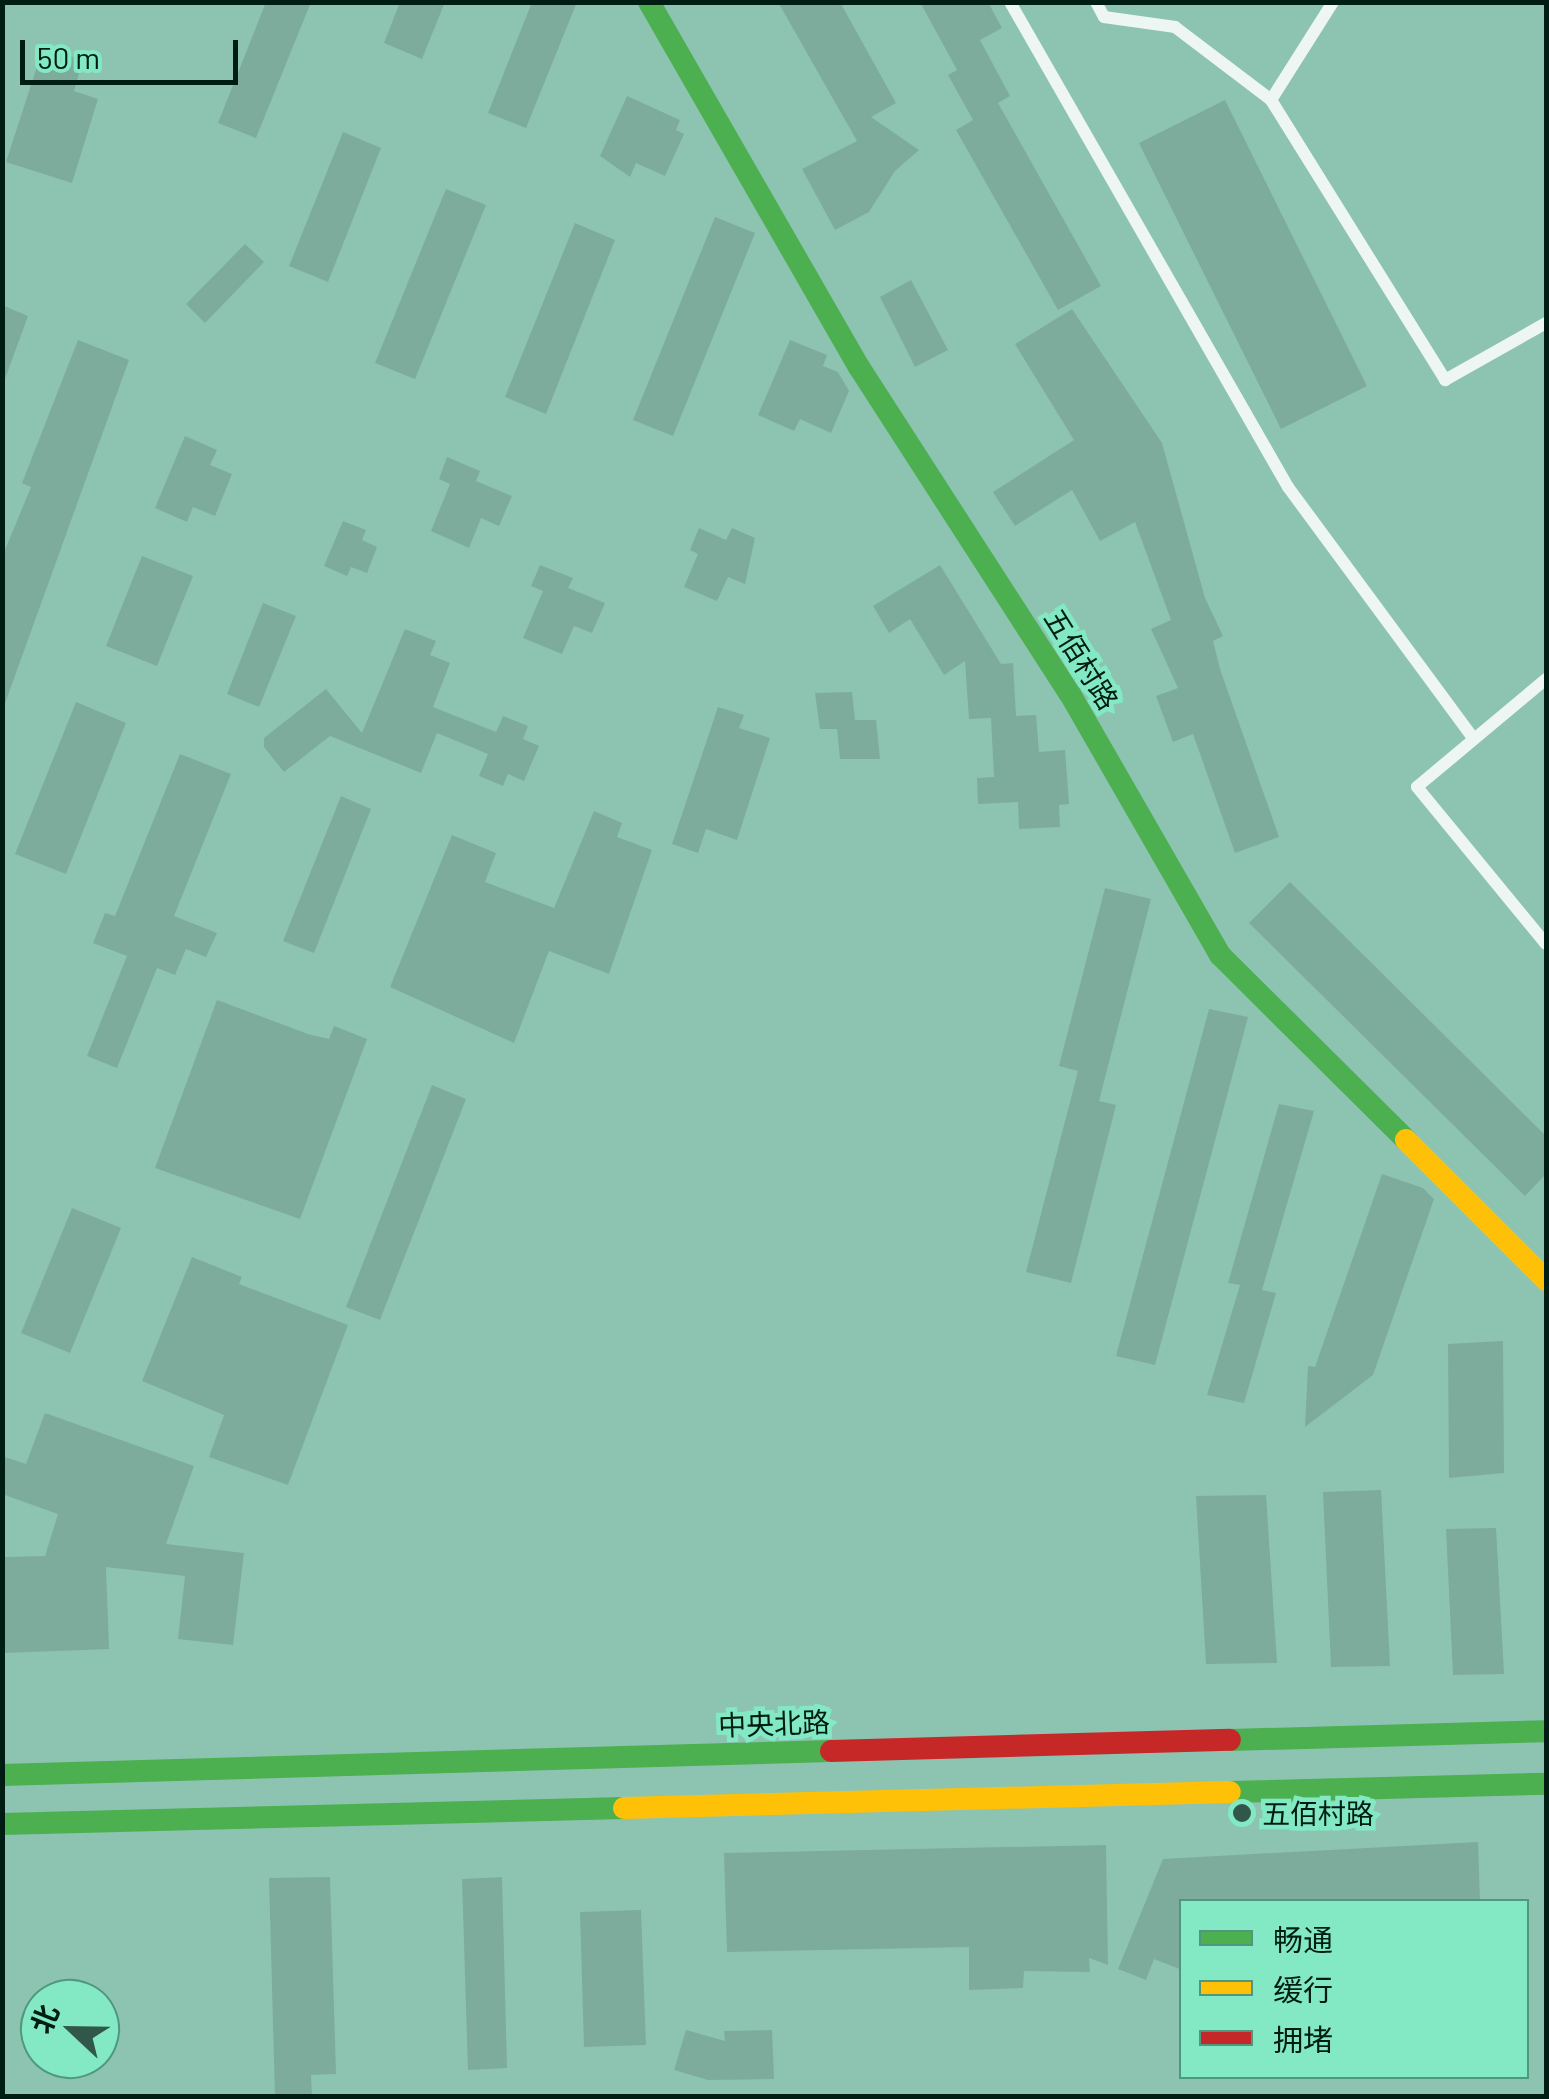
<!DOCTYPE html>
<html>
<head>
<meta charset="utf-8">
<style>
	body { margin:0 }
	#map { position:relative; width:1549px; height:2099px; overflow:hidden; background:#8dc4b1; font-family:Barlow,"Noto Sans SC",sans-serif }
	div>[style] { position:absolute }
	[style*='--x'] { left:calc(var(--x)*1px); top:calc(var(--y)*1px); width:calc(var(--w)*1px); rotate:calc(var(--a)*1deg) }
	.building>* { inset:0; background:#7eac9c }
	.lane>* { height:12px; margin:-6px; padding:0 6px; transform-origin:6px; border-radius:6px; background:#eef6f3 }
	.fast>* { height:22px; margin:-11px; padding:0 11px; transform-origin:11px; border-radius:11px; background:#4caf50 }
	.slow>* { height:22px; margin:-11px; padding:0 11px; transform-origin:11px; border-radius:11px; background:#ffc107 }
	.jam>* { height:22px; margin:-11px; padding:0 11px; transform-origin:11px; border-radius:11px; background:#c62828 }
	.dots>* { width:28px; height:28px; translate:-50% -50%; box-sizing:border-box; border:5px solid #83e9c4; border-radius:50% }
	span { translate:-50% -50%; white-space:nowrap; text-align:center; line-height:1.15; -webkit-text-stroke:9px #83e9c4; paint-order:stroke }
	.street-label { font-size:28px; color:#001d14 }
	.poi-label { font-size:28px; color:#001d14 }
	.left { translate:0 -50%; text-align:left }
	.frame { position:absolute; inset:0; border:5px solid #001d14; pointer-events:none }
	.legend { position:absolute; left:1179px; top:1899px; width:350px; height:180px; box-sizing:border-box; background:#83e9c4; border:2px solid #4f977e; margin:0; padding:12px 18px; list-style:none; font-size:30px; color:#001d14 }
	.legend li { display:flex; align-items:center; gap:20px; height:50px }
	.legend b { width:50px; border:2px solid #4f977e }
	.north { position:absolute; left:20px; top:1979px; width:100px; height:100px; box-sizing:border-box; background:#83e9c4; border:2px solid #4f977e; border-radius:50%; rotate:292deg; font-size:28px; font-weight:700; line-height:40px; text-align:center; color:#001d14 }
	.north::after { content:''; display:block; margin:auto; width:35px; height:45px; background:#31574b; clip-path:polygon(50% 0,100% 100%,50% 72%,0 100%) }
	.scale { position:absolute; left:20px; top:40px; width:218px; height:45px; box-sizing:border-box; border:5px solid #001d14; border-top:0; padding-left:12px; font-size:30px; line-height:35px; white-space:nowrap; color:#001d14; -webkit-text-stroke:8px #83e9c4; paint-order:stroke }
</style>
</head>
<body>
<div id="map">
	<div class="building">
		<i style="clip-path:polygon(266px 2px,311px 2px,256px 138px,218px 123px)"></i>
		<i style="clip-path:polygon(400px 2px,445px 2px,422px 59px,384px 43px)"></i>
		<i style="clip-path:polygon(532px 2px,577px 2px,526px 128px,488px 113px)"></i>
		<i style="clip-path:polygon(778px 2px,840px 2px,896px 103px,871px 117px,919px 150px,895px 171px,869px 212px,835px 230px,802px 169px,857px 141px)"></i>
		<i style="clip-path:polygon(920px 2px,988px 2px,1002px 28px,980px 40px,1010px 96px,998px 103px,1101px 286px,1058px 310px,956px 130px,973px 120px,948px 75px,957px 70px)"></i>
		<i style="clip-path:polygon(43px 48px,83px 60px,74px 91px,98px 99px,72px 183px,6px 162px)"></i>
		<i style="clip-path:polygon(627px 96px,680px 120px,676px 130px,684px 134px,665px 176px,636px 163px,630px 177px,600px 156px)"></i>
		<i style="clip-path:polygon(1225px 100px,1367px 386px,1281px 429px,1139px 143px)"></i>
		<i style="clip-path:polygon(343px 132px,381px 148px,328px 282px,289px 266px)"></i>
		<i style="clip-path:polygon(446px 189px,486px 205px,415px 379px,375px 363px)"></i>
		<i style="clip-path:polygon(715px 217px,755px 233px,673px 436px,633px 420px)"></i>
		<i style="clip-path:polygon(575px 223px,615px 240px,546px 414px,505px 397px)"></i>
		<i style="clip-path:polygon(245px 244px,264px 262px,205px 323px,186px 304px)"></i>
		<i style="clip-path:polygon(911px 280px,948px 350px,915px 367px,880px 297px)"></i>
		<i style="clip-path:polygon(2px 305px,28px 316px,5px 379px,2px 378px)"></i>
		<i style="clip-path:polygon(1072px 309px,1162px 443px,1205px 598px,1223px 636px,1213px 641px,1220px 669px,1279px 837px,1235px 853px,1193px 734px,1173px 742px,1156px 696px,1178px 688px,1151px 629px,1171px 620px,1135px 522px,1100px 541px,1072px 490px,1015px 526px,993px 492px,1074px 440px,1015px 344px)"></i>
		<i style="clip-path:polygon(78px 340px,129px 360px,3px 709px,2px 557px,31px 487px,22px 483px)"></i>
		<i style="clip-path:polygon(790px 340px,827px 355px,823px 366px,838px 372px,849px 391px,831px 433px,800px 419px,794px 431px,758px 415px)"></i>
		<i style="clip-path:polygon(185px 436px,217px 450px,210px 465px,232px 474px,215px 516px,193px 507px,187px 522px,155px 508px)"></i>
		<i style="clip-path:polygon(447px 457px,480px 471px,476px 481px,512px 496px,499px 526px,481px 518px,469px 548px,431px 531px,450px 484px,439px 479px)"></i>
		<i style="clip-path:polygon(343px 521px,366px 530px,362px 540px,377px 547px,367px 573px,351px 567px,347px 576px,324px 566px)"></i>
		<i style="clip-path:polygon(699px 528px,726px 540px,732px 528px,755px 538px,745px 584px,728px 577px,717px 601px,684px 587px,698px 554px,690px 550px)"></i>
		<i style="clip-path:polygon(142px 556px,193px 576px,157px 666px,106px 646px)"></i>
		<i style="clip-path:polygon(540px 565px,573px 578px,568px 588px,605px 603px,592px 633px,574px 626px,562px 654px,523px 638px,543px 591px,531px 586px)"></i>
		<i style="clip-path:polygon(940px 565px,1001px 664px,1013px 663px,1016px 716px,1036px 715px,1039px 752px,1065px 750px,1069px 804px,1059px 805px,1060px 827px,1019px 829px,1018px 802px,978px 804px,977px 778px,994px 777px,991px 718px,969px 719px,965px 661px,944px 675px,910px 619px,889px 633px,873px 606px)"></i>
		<i style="clip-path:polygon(263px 603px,296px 616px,259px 707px,227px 694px)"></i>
		<i style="clip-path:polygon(405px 629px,436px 641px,430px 655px,450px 663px,433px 707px,496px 732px,503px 716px,528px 726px,523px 739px,539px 746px,524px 781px,508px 774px,503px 786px,479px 776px,488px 754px,437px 733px,421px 773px,330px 736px,284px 772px,264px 747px,264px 738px,326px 689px,362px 733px)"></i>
		<i style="clip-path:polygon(852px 692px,855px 720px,876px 720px,880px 759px,840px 759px,837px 729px,820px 729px,815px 693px)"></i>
		<i style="clip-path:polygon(76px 702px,126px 723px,66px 874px,15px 854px)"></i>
		<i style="clip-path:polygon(718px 707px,744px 715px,739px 728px,770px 738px,737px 840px,706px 829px,698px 853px,672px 844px)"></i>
		<i style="clip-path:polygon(180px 754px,231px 774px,174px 916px,217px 933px,206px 957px,186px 949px,175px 975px,157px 968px,117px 1068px,87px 1056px,127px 956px,93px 943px,105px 913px,115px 916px)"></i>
		<i style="clip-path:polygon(341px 796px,371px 809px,314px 953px,283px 941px)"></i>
		<i style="clip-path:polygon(594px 811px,622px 823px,617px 837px,652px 850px,609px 974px,549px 951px,514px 1043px,390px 987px,452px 835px,496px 853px,485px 882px,554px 908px)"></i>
		<i style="clip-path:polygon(1290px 882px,1546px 1136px,1546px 1174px,1525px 1196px,1249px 923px)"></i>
		<i style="clip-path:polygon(1105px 888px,1151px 899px,1099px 1101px,1116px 1105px,1071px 1283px,1026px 1272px,1078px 1071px,1059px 1066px)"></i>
		<i style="clip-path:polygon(217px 1000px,308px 1034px,329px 1039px,334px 1026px,367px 1039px,300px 1219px,155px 1168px)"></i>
		<i style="clip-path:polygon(1209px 1009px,1248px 1017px,1155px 1365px,1116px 1356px)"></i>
		<i style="clip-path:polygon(432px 1085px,466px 1099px,380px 1320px,346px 1307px)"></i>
		<i style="clip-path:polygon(1279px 1104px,1314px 1111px,1262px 1290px,1276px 1293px,1244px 1403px,1207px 1395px,1240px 1285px,1228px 1283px)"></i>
		<i style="clip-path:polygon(1382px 1174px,1423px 1188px,1434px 1199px,1373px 1375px,1305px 1427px,1308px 1366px,1315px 1367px)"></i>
		<i style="clip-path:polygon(72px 1208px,121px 1228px,70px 1353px,21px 1333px)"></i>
		<i style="clip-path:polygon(192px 1257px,242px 1277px,239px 1284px,348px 1325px,288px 1485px,209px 1457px,224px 1415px,142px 1381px)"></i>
		<i style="clip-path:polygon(1503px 1341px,1504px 1473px,1449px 1478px,1448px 1344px)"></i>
		<i style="clip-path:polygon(45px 1413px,194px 1466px,166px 1544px,244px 1553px,233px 1645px,178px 1639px,185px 1576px,106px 1567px,109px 1649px,4px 1653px,2px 1557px,45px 1556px,58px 1514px,2px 1494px,2px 1456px,26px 1464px)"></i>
		<i style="clip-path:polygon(1381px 1490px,1390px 1666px,1331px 1667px,1323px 1492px)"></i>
		<i style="clip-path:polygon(1266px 1495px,1277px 1663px,1206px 1664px,1196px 1496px)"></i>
		<i style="clip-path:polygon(1496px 1528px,1504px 1674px,1453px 1675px,1446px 1529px)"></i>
		<i style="clip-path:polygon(1478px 1842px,1480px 1902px,1182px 1902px,1182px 1970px,1154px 1959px,1146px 1980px,1118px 1969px,1163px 1859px)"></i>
		<i style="clip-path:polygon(1106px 1845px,1108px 1965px,1089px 1958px,1090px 1972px,1024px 1971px,1023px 1988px,969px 1990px,969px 1947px,727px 1952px,724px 1853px)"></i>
		<i style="clip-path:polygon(330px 1877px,336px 2074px,311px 2075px,312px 2096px,275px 2096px,269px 1878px)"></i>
		<i style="clip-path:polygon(502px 1877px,507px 2068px,468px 2070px,462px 1879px)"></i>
		<i style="clip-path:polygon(641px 1910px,646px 2045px,584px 2047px,580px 1912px)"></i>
		<i style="clip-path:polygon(686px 2030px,725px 2041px,724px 2031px,772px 2030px,774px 2079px,708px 2080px,674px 2070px)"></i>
	</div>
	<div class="lane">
		<i style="--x:1010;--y:2;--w:559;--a:60.18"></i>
		<i style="--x:1288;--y:487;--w:313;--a:53.6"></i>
		<i style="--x:1096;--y:2;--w:17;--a:62"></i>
		<i style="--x:1104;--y:17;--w:72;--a:8"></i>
		<i style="--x:1175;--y:27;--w:121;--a:37.2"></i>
		<i style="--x:1271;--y:100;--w:330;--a:58.1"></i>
		<i style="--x:1445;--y:380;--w:116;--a:-29.4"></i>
		<i style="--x:1271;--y:100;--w:116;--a:-57.7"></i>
		<i style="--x:1546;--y:679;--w:168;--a:140.1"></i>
		<i style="--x:1417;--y:787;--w:203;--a:50.6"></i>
	</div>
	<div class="fast">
		<i style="--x:649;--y:2;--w:421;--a:60.1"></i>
		<i style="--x:859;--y:367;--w:389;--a:57.2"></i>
		<i style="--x:1070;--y:694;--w:301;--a:60.1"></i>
		<i style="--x:1220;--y:955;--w:262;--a:44.8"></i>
		<i style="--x:1230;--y:1740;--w:316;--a:-1.6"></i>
		<i style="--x:2;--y:1775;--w:829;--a:-1.66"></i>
		<i style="--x:1230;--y:1792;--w:316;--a:-1.5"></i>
		<i style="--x:2;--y:1824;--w:622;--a:-1.47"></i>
	</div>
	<div class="slow">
		<i style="--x:1406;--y:1140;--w:198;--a:45"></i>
		<i style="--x:624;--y:1808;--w:606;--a:-1.51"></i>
	</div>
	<div class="jam">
		<i style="--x:831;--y:1751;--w:399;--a:-1.6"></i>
	</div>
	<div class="dots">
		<i style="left:1242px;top:1813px;background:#31574b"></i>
	</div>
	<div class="street-label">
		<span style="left:1082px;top:659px;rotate:58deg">五佰村路</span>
		<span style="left:774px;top:1723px;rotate:-2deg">中央北路</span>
	</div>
	<div class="poi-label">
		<span class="left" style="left:1262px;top:1813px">五佰村路</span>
	</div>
	<div class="frame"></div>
	<ul class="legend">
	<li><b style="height:12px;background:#4caf50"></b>畅通</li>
	<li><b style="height:12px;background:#ffc107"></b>缓行</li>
	<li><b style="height:12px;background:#c62828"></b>拥堵</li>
	</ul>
	<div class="north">北</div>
	<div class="scale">50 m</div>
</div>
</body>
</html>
